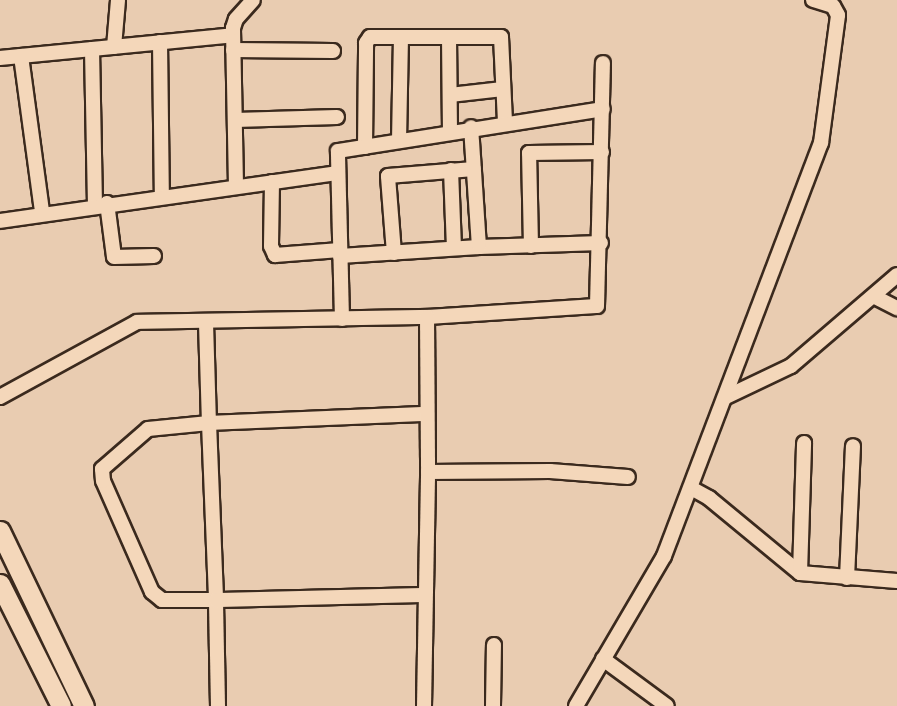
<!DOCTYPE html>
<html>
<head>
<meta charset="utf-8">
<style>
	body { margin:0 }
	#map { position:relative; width:897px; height:706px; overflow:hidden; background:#e9ccb1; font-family:"Gochi Hand",sans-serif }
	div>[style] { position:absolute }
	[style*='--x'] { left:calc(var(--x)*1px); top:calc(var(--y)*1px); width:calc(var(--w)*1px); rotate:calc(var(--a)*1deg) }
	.roads { filter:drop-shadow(2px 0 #3b2a1e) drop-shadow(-2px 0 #3b2a1e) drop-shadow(0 2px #3b2a1e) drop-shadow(0 -2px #3b2a1e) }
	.minor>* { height:14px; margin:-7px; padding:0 7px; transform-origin:7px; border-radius:7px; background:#f4d7ba }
	.tertiary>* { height:19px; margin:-9.5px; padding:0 9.5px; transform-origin:9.5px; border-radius:9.5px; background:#f4d7ba }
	span { translate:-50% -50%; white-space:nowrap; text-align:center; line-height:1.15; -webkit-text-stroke:5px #f4d7ba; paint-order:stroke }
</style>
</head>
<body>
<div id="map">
	<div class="roads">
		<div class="minor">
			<i style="--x:449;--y:37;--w:94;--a:89.4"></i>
			<i style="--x:160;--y:42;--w:154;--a:89.3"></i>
			<i style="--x:114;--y:47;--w:47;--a:-85.1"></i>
			<i style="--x:92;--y:49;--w:156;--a:88.9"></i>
			<i style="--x:233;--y:50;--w:100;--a:0.6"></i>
			<i style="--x:21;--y:56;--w:157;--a:82.3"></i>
			<i style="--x:0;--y:58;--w:234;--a:-5.6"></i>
			<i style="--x:450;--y:95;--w:53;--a:-6.5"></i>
			<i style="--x:235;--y:120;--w:102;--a:-1.7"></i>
			<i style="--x:399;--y:141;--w:104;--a:-88.9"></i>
			<i style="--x:365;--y:147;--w:104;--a:-89.4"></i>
			<i style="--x:366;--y:43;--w:7;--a:-56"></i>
			<i style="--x:370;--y:37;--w:131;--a:0"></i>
			<i style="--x:501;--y:37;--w:86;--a:87.3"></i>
			<i style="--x:451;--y:170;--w:78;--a:87.8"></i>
			<i style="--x:272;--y:182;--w:64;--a:90.9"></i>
			<i style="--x:271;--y:246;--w:10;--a:66"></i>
			<i style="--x:275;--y:255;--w:65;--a:-4.4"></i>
			<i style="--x:236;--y:186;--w:158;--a:-91.1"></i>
			<i style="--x:233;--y:28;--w:9;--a:-72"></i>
			<i style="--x:236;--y:19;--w:25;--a:-48"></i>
			<i style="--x:107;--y:203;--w:54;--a:82.6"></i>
			<i style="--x:114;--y:257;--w:40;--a:-1.4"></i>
			<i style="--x:0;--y:221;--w:340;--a:-8.1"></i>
			<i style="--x:531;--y:246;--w:93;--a:-91.2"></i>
			<i style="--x:529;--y:153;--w:73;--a:-0.8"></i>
			<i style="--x:479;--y:247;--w:122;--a:-1.9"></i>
			<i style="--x:394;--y:253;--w:77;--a:-94.5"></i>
			<i style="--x:388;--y:176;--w:86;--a:-4.7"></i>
			<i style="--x:340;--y:256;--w:139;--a:-3.7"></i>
			<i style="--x:479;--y:247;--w:120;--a:-93.8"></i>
			<i style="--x:875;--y:297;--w:25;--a:27"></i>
			<i style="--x:427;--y:317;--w:170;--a:-3.7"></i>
			<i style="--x:597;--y:306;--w:243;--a:-88.6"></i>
			<i style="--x:342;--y:319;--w:168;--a:-91.4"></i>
			<i style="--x:338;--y:151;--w:268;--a:-9"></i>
			<i style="--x:206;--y:323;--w:100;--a:88.3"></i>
			<i style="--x:209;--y:423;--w:218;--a:-2.4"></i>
			<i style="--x:0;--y:397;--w:156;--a:-28.7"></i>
			<i style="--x:137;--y:322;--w:290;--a:-1"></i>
			<i style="--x:427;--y:317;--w:155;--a:89.6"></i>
			<i style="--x:428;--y:472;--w:122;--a:-0.5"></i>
			<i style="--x:550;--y:471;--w:78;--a:4.4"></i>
			<i style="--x:726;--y:397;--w:72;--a:-25.5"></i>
			<i style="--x:791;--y:366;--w:140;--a:-40.6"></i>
			<i style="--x:209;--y:423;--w:177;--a:87.7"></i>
			<i style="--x:216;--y:600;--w:54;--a:180"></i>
			<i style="--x:162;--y:600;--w:13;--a:-141"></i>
			<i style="--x:152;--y:592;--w:121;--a:-113.8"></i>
			<i style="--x:103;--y:481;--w:12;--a:-95"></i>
			<i style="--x:102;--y:469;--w:61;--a:-41"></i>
			<i style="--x:148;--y:429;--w:61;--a:-5.6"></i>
			<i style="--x:691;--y:488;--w:21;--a:29"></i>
			<i style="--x:709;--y:498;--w:118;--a:39.5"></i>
			<i style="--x:800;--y:573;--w:97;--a:4.7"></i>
			<i style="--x:800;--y:573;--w:130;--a:-88.2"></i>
			<i style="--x:847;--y:578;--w:132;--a:-87.4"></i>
			<i style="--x:603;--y:659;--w:79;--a:36.3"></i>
			<i style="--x:218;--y:706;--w:106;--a:-91.1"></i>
			<i style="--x:216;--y:600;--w:209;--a:-1.4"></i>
			<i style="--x:424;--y:706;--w:234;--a:-89"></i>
			<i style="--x:493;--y:706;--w:61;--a:-89.1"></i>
			<i style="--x:576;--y:706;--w:174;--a:-59.6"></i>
			<i style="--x:664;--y:556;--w:442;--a:-69.2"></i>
			<i style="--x:821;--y:143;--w:129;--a:-82.4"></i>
			<i style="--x:838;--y:15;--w:10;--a:-119"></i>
			<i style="--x:833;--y:6;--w:21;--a:-163"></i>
		</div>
		<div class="tertiary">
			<i style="--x:0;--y:531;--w:194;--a:64.4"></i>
			<i style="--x:0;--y:584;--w:136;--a:63.4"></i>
		</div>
	</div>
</div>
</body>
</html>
